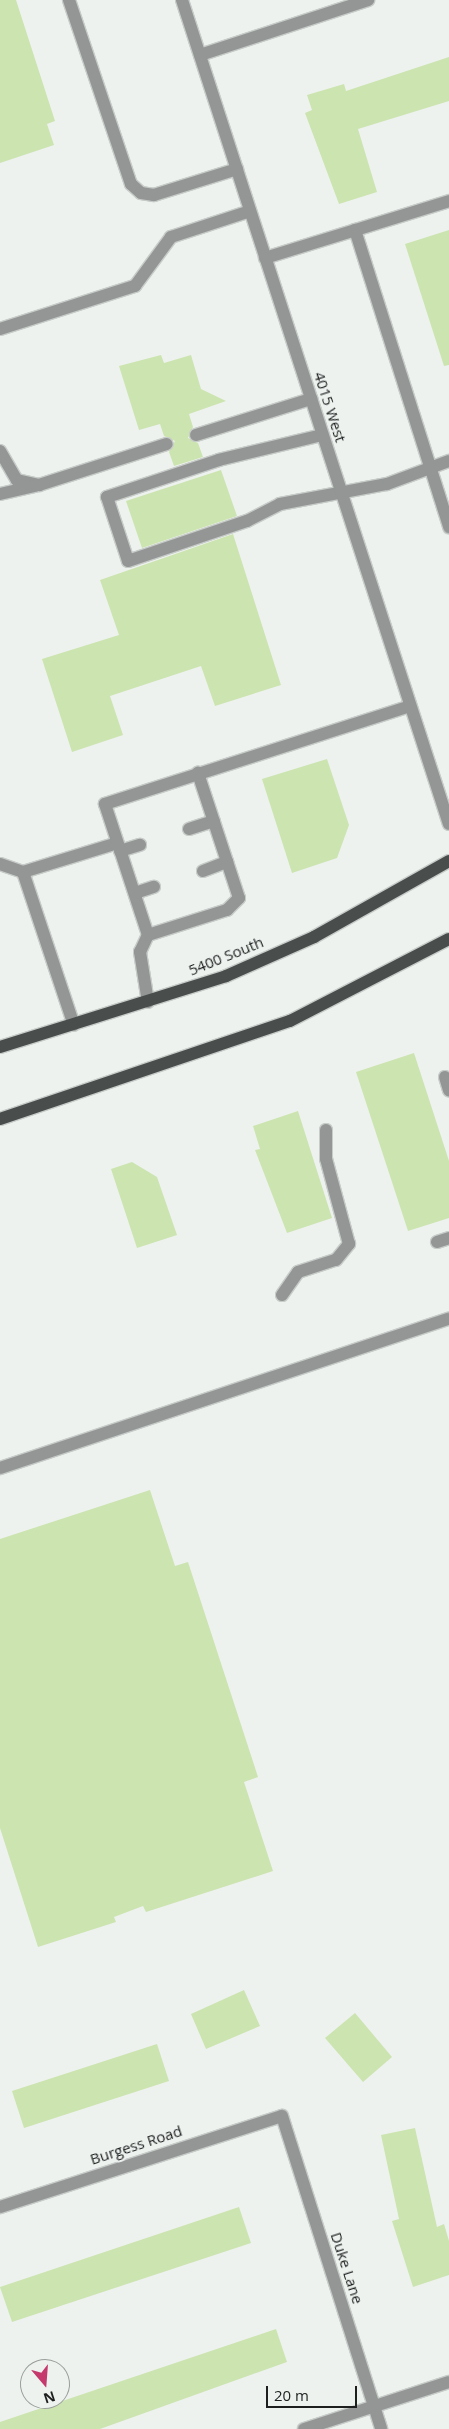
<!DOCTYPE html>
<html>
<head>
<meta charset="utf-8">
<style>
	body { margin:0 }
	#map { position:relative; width:449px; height:2429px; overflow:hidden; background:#edf2ef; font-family:"Open Sans",sans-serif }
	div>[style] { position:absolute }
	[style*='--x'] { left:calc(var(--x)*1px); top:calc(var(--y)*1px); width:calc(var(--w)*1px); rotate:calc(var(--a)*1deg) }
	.building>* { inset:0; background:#cce4af }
	.roads { filter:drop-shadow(1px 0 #c8ccc9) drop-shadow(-1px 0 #c8ccc9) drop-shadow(0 1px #c8ccc9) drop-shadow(0 -1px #c8ccc9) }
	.service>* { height:12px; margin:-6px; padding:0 6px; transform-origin:6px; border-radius:6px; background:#939695 }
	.minor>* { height:12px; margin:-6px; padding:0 6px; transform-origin:6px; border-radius:6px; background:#939695 }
	.tertiary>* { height:12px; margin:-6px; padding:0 6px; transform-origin:6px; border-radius:6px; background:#939695 }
	.primary>* { height:12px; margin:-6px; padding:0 6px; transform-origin:6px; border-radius:6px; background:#494d4c }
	span { translate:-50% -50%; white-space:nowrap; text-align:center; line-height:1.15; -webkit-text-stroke:4px #edf2ef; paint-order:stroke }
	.street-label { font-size:15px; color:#1d1f1e }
	.north { position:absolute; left:20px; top:2359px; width:50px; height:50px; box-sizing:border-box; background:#edf2ef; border:1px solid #9a9e9b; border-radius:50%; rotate:162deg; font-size:14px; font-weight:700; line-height:20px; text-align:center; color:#1d1f1e }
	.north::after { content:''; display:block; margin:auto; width:18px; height:22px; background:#c5396c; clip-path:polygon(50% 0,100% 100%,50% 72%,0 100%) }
	.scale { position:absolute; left:266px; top:2386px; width:91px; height:22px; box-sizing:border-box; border:2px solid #1d1f1e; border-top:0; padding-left:6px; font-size:15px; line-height:18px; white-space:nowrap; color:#1d1f1e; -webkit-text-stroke:4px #edf2ef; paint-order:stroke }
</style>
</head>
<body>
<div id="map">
	<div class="building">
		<i style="clip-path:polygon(0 0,16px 0,55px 121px,47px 124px,54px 145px,0 163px)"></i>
		<i style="clip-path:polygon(449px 57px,449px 101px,358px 129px,377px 192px,339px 204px,305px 113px,312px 110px,307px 95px,344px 84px,346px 91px)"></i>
		<i style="clip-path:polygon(449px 230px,449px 365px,444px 366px,405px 244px)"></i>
		<i style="clip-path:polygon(161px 355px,164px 363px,191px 355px,201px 389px,226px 401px,189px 414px,193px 427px,188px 438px,198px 443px,203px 457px,174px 466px,169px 452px,175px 441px,164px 436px,160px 424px,139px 430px,119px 366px)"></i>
		<i style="clip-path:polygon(221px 470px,237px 516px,142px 548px,126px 501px)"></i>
		<i style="clip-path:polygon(233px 534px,281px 685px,215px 706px,201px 666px,110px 696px,123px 735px,72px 752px,42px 659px,119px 635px,100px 580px)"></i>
		<i style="clip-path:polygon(327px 759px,349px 825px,337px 858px,292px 873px,262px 779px)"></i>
		<i style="clip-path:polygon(414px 1053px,449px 1161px,449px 1218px,408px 1231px,356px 1072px)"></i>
		<i style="clip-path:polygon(298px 1111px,332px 1218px,287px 1233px,255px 1150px,260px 1149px,253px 1126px)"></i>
		<i style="clip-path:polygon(132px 1162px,157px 1177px,177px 1235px,137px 1248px,111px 1169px)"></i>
		<i style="clip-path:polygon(150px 1490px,175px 1566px,188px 1562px,258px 1777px,244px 1782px,273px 1871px,146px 1912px,143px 1906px,114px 1917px,116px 1922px,38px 1947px,0 1828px,0 1539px)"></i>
		<i style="clip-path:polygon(244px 1990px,260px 2026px,206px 2049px,191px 2014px)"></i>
		<i style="clip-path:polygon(355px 2013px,392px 2057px,363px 2082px,325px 2038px)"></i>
		<i style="clip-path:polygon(157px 2044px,169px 2081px,24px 2128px,12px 2091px)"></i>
		<i style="clip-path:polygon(415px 2128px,437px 2227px,444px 2224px,449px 2241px,449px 2275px,413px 2287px,392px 2221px,399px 2219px,381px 2135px)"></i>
		<i style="clip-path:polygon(239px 2207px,251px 2243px,12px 2322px,0 2287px)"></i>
		<i style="clip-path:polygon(276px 2329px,287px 2362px,100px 2429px,0 2429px,0 2422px)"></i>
	</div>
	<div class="roads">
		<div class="service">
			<i style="--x:69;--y:0;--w:194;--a:71.4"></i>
			<i style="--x:131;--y:184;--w:13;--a:42"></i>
			<i style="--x:141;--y:193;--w:13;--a:9"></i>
			<i style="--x:154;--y:195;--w:87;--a:-17.4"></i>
			<i style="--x:355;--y:230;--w:312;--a:72.4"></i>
			<i style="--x:265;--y:258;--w:193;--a:-17.2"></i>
			<i style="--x:0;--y:329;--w:142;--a:-17.7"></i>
			<i style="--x:135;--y:286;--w:61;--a:-53.7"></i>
			<i style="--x:171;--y:237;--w:83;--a:-18.2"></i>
			<i style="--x:196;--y:435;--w:121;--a:-17.4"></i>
			<i style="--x:322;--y:435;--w:106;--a:166.4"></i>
			<i style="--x:219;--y:460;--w:118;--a:161.7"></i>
			<i style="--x:107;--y:497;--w:67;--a:71.8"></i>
			<i style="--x:128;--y:561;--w:126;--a:-18.6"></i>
			<i style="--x:247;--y:521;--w:37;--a:-27"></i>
			<i style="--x:280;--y:504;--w:109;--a:-10.6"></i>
			<i style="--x:387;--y:484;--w:66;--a:-20.4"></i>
			<i style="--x:0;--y:451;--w:34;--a:60"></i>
			<i style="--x:17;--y:480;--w:23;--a:13"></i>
			<i style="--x:39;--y:485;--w:134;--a:-17.8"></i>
			<i style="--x:0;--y:494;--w:37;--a:-13"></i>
			<i style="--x:189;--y:829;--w:26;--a:-18"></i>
			<i style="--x:120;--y:851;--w:21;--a:-17"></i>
			<i style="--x:0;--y:864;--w:24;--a:19"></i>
			<i style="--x:23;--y:872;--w:161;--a:71.6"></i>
			<i style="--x:203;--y:871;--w:26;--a:-21"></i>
			<i style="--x:23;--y:872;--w:98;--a:-17.1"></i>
			<i style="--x:135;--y:893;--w:20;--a:-18"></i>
			<i style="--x:148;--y:935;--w:83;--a:-17.6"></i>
			<i style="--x:227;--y:910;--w:17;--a:-45"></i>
			<i style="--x:239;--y:898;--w:132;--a:-108.2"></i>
			<i style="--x:148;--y:1002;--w:51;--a:-99.1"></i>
			<i style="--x:140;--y:952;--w:19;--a:-65"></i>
			<i style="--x:148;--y:935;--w:138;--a:-108.2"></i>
			<i style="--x:105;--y:804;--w:320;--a:-17.8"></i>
			<i style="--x:445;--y:1077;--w:14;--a:73"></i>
			<i style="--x:437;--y:1242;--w:13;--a:-18"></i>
			<i style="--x:282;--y:1295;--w:28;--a:-55"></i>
			<i style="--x:298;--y:1272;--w:40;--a:-18"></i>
			<i style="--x:336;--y:1260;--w:21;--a:-51"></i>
			<i style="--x:349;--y:1244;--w:88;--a:-105.1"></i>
			<i style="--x:326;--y:1159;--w:29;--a:-90"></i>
			<i style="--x:0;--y:1468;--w:473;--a:-18.4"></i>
		</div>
		<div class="minor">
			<i style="--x:200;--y:55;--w:177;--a:-18.1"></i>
			<i style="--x:0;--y:2207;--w:296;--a:-17.9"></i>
			<i style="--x:282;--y:2116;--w:328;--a:72.4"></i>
			<i style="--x:304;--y:2429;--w:152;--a:-18"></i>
		</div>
		<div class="tertiary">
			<i style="--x:182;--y:0;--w:866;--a:72.05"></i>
		</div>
		<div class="primary">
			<i style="--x:0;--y:1047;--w:237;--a:-17.4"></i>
			<i style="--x:226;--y:976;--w:96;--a:-23.9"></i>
			<i style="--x:314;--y:937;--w:155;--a:-29.4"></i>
			<i style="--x:0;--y:1119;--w:306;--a:-18.7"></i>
			<i style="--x:290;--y:1021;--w:179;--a:-27.3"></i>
		</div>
	</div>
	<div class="street-label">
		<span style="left:330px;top:407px;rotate:72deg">4015 West</span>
		<span style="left:226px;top:956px;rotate:-22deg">5400 South</span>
		<span style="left:136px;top:2145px;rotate:-18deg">Burgess Road</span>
		<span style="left:347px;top:2268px;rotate:72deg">Duke Lane</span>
	</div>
	<div class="north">N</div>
	<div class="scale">20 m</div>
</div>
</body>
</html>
